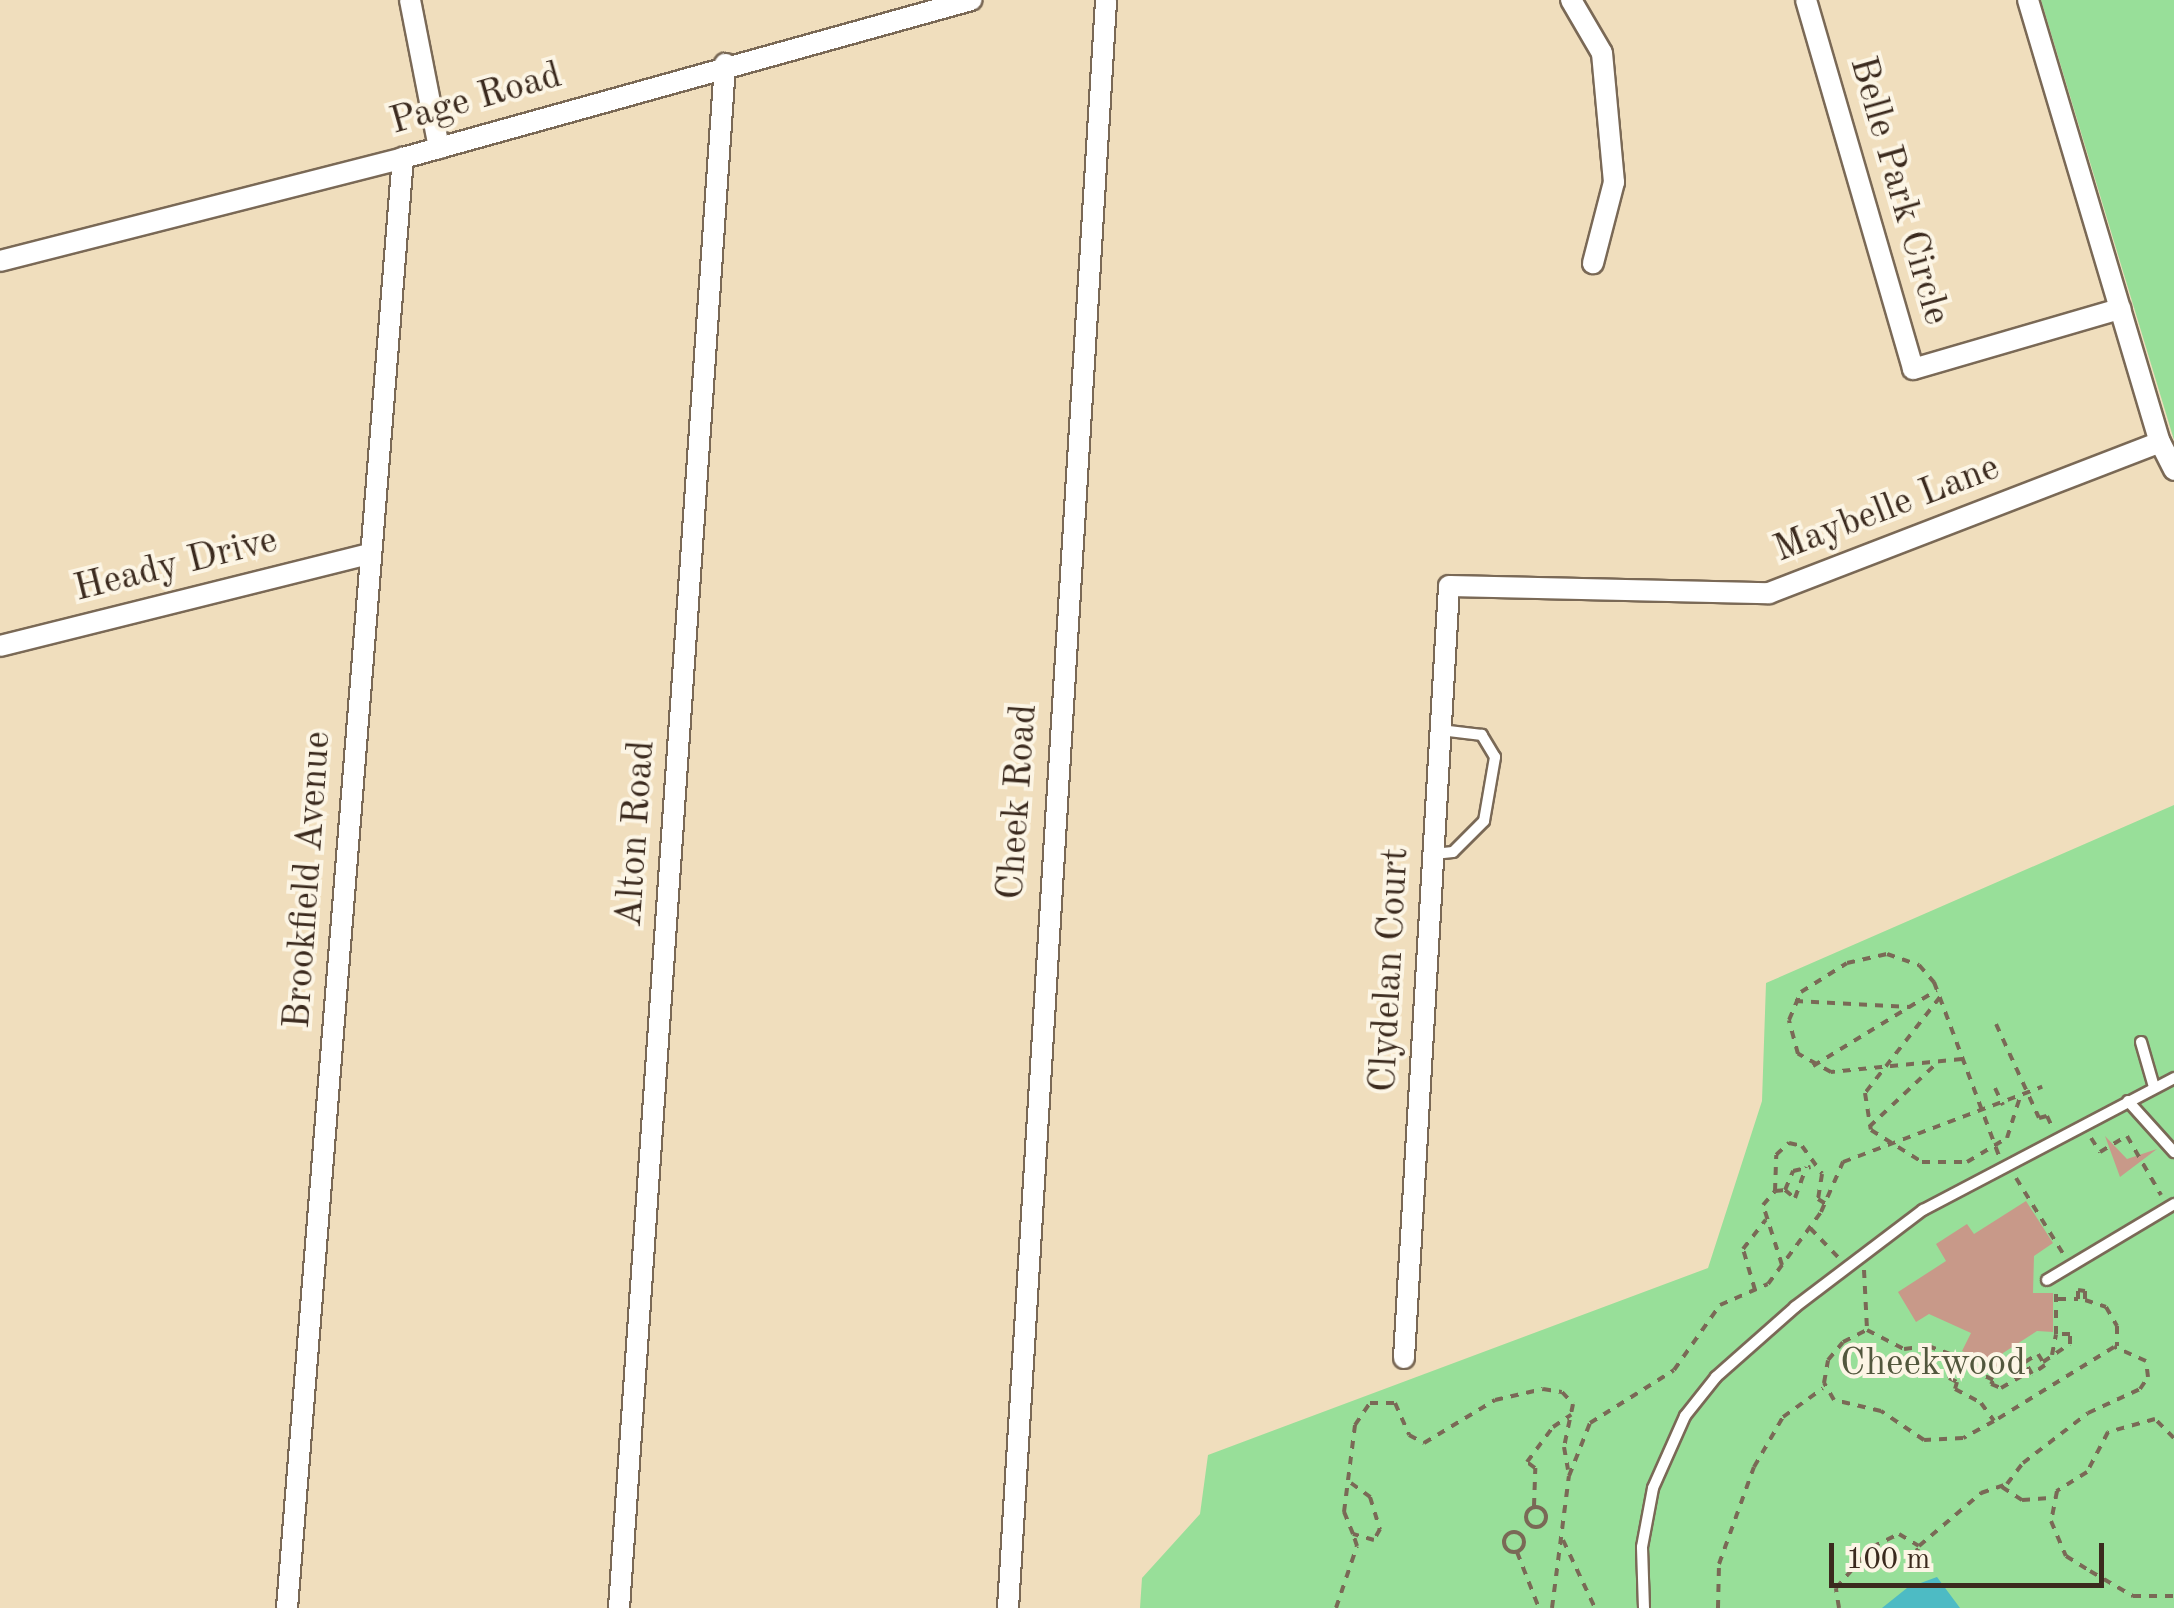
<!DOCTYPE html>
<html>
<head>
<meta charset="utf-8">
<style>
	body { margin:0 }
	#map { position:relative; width:2174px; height:1608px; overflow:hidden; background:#f0debd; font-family:"Old Standard TT",serif }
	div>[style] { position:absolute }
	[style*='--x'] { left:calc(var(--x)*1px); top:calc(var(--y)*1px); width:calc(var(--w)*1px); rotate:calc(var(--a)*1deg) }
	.green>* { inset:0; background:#98df99 }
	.water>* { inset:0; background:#4dbbc4 }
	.building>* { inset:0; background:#c89989 }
	.path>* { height:4px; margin-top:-2px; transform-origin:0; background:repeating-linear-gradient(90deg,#7a6956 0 8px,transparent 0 16px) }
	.path>.ring { margin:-2px; padding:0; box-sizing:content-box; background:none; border:4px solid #7a6956; border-radius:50% }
	.roads { filter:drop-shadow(2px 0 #7a6956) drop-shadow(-2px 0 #7a6956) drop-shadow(0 2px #7a6956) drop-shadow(0 -2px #7a6956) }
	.lane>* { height:10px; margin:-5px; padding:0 5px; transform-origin:5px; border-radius:5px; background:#fff }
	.street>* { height:20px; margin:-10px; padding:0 10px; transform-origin:10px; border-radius:10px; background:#fff }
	span { translate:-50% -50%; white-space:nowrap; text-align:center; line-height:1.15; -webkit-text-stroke:8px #fcf5e5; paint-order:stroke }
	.street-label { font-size:38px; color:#3b2a1e }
	.park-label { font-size:38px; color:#52573d }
	.scale { position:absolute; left:1829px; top:1543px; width:275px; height:45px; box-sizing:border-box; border:5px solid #3b2a1e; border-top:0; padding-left:12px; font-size:30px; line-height:35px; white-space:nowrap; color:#3b2a1e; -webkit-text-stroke:8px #fcf5e5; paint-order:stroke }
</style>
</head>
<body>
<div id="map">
	<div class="green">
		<i style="clip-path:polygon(2041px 0,2174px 0,2174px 440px)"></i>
		<i style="clip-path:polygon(2174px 805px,2174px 1608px,1140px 1608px,1142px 1578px,1200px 1514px,1208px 1455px,1708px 1268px,1762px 1101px,1766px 983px)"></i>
	</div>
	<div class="water">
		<i style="clip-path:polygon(1937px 1577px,1960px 1608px,1882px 1608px,1907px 1588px)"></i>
	</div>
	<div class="building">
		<i style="clip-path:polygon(2105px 1136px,2127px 1159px,2157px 1149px,2120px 1177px)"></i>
		<i style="clip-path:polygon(2026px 1201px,2053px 1243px,2034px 1256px,2033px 1293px,2053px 1293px,2053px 1332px,2037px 1331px,2003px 1353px,1997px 1367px,1962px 1351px,1971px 1333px,1929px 1314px,1916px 1322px,1898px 1292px,1946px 1261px,1936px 1244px,1967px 1224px,1974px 1234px)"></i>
	</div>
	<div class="path">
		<i style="--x:1940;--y:997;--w:122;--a:128"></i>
		<i style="--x:1865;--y:1093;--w:37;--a:81"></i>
		<i style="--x:1871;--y:1130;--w:60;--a:32.1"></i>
		<i style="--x:1922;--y:1162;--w:45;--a:0"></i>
		<i style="--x:1967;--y:1162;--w:47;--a:-31"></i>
		<i style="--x:2007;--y:1138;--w:43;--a:-72.4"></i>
		<i style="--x:1795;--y:1001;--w:115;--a:3"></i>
		<i style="--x:1996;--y:1024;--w:103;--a:65.4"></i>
		<i style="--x:2039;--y:1118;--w:8;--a:-14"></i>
		<i style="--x:2047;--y:1116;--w:14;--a:65"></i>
		<i style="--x:1962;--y:1059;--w:132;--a:174.3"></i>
		<i style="--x:1831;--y:1072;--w:38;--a:-151"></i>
		<i style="--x:1798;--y:1054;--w:35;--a:-105"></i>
		<i style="--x:1789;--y:1020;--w:30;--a:-67"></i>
		<i style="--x:1801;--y:992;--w:54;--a:-32.2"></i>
		<i style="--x:1847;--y:963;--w:41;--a:-12.7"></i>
		<i style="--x:1887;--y:954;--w:34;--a:19"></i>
		<i style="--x:1919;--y:965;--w:23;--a:49"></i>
		<i style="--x:1934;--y:982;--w:186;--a:69.5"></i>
		<i style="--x:1813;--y:1066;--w:145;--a:-31.5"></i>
		<i style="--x:1995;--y:1088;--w:19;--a:65"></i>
		<i style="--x:1869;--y:1127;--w:95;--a:-43.3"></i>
		<i style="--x:2091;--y:1138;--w:17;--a:57"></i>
		<i style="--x:2100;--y:1152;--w:31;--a:-31"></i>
		<i style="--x:2127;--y:1136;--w:68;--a:60"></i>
		<i style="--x:2016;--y:1178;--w:91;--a:58.1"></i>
		<i style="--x:1785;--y:1190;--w:13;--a:39"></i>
		<i style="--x:1795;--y:1198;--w:33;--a:-70"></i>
		<i style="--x:1775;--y:1191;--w:10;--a:-6"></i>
		<i style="--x:1785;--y:1190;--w:21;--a:-67"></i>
		<i style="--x:1793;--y:1171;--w:18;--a:-13"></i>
		<i style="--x:1810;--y:1228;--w:40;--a:46"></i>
		<i style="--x:1782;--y:1265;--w:63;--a:-107.6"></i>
		<i style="--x:1763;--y:1205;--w:18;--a:-49"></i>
		<i style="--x:1775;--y:1191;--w:36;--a:-88"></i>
		<i style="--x:1776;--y:1155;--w:18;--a:-43"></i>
		<i style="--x:1789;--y:1143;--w:13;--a:13"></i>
		<i style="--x:1802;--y:1146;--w:34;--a:54"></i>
		<i style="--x:1822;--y:1174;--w:25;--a:99"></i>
		<i style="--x:1818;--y:1199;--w:9;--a:32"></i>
		<i style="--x:1864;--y:1270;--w:60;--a:87.1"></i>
		<i style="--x:1755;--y:1290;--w:43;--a:-106.3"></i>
		<i style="--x:1743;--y:1249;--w:37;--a:-52"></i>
		<i style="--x:2058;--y:1299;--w:20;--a:0"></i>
		<i style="--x:2078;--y:1299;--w:9;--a:-90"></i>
		<i style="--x:2078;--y:1290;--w:7;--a:8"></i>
		<i style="--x:2085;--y:1291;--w:9;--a:90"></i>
		<i style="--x:2085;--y:1300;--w:22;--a:18"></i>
		<i style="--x:2106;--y:1307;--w:22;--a:60"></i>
		<i style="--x:2117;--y:1326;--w:20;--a:90"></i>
		<i style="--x:1867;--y:1330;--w:42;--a:27.2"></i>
		<i style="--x:1904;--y:1349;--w:24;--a:-7"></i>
		<i style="--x:1928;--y:1346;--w:32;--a:20"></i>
		<i style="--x:1958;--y:1357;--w:23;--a:113"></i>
		<i style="--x:1949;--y:1378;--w:9;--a:27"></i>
		<i style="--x:1957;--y:1382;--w:7;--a:106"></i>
		<i style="--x:1955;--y:1389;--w:30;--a:28"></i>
		<i style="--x:1981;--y:1403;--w:22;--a:54"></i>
		<i style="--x:1994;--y:1421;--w:35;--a:151"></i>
		<i style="--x:1963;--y:1438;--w:39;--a:177"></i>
		<i style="--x:1924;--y:1440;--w:52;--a:-146"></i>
		<i style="--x:1881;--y:1411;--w:48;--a:-166.8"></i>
		<i style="--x:1834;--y:1400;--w:20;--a:-120"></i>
		<i style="--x:1824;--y:1383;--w:23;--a:-80"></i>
		<i style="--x:1828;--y:1360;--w:23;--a:-50"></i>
		<i style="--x:1843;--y:1342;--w:27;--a:-27"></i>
		<i style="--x:2038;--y:1354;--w:13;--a:58"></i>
		<i style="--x:2045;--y:1365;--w:16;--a:145"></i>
		<i style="--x:2032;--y:1374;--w:14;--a:-120"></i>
		<i style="--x:2025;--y:1362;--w:15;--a:-32"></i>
		<i style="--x:2052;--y:1355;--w:21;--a:-79"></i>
		<i style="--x:2043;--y:1362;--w:32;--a:-34"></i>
		<i style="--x:2070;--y:1344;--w:10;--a:-90"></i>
		<i style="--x:2070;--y:1334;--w:14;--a:180"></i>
		<i style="--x:2056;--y:1334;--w:45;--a:-90"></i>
		<i style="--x:1957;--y:1363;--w:40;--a:25"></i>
		<i style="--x:2020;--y:1377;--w:21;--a:-152"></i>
		<i style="--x:2001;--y:1367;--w:20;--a:120"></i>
		<i style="--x:1991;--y:1384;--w:11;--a:22"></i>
		<i style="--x:2001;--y:1388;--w:22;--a:-30"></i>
		<i style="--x:2020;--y:1377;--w:12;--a:-35"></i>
		<i style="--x:2174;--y:1438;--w:27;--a:-135"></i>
		<i style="--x:2155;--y:1419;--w:49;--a:164.5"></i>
		<i style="--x:2108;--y:1432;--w:45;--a:117.7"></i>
		<i style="--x:2087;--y:1472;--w:36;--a:148"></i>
		<i style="--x:2057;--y:1491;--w:31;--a:101"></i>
		<i style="--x:2051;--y:1521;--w:38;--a:67"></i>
		<i style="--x:2066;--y:1556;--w:28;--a:32"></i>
		<i style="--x:2090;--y:1571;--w:50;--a:30.2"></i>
		<i style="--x:2133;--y:1596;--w:41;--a:0"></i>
		<i style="--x:1351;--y:1483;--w:24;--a:36"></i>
		<i style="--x:1370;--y:1497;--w:34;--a:73"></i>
		<i style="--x:1380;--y:1529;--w:13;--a:119"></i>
		<i style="--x:1374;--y:1540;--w:22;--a:-164"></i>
		<i style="--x:1353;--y:1534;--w:24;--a:-112"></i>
		<i style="--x:1344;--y:1512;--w:88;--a:-82.8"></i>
		<i style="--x:1355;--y:1425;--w:27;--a:-56"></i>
		<i style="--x:1370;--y:1403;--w:25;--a:0"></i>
		<i style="--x:1395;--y:1403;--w:35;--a:66"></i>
		<i style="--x:1409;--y:1435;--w:17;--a:28"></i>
		<i style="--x:1424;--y:1443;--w:83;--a:-31.2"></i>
		<i style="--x:1495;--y:1400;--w:49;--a:-12.9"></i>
		<i style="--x:1543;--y:1389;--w:19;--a:9"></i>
		<i style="--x:1562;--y:1392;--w:16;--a:47"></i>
		<i style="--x:1573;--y:1404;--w:44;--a:101.8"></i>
		<i style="--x:1564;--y:1447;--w:23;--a:80"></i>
		<i style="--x:2002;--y:1487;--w:24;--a:33"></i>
		<i style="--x:2022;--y:1500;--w:31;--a:-4"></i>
		<i style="--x:1534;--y:1506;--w:38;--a:-88"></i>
		<i style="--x:1535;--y:1468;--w:10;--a:-143"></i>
		<i style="--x:1527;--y:1462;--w:44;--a:-53.4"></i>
		<i style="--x:1553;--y:1427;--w:22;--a:-34"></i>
		<i class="ring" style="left:1526px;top:1507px;width:16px;height:16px"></i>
		<i class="ring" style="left:1504px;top:1532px;width:16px;height:16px"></i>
		<i style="--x:1563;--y:1540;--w:75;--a:64.8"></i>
		<i style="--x:1517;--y:1552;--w:60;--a:68.6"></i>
		<i style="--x:1907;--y:1570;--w:27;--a:-63"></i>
		<i style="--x:1919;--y:1546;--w:82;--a:-40.5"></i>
		<i style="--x:1981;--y:1493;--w:28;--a:-19"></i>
		<i style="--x:2007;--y:1484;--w:26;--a:-53"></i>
		<i style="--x:2023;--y:1463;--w:82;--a:-37.6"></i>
		<i style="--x:2088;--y:1413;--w:57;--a:-24.8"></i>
		<i style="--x:2140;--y:1389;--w:14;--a:-56"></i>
		<i style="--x:2148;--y:1377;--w:16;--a:-97"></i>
		<i style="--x:2146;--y:1361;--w:35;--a:-156"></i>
		<i style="--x:2114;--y:1347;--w:141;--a:148.3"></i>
		<i style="--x:1336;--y:1608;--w:65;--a:-71.3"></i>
		<i style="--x:1357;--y:1546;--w:9;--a:-108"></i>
		<i style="--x:1552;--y:1608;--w:133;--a:-82.7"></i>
		<i style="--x:1569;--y:1476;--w:57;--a:-68.4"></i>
		<i style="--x:1590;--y:1423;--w:99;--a:-32.2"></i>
		<i style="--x:1674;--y:1370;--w:80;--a:-54.7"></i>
		<i style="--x:1720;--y:1305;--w:52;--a:-23.6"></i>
		<i style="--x:1768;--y:1284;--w:89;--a:-53.6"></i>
		<i style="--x:1821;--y:1212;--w:55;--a:-66.3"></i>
		<i style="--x:1843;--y:1162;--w:213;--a:-20.7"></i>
		<i style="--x:1718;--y:1608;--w:44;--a:-88.7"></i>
		<i style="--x:1719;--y:1564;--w:103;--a:-70.2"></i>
		<i style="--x:1754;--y:1467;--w:58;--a:-59.9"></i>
		<i style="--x:1783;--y:1417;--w:49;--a:-35.9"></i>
		<i style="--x:1839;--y:1608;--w:20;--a:-99"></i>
		<i style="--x:1836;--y:1588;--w:55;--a:-48.7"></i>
		<i style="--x:1872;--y:1547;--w:30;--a:-26"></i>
		<i style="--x:1899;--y:1534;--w:23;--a:31"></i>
	</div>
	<div class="roads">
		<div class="lane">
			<i style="--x:1434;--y:854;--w:19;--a:-6"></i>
			<i style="--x:1453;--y:852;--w:44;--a:-45"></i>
			<i style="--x:1484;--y:821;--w:65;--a:-80.2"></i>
			<i style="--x:1495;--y:757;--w:26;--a:-121"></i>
			<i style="--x:1482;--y:735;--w:42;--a:-173.2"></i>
			<i style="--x:2141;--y:1042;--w:47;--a:73.9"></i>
			<i style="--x:2128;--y:1101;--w:69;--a:48"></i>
			<i style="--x:2047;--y:1280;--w:148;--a:-30.9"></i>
			<i style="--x:1644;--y:1608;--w:61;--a:-91.9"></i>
			<i style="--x:1642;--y:1547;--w:60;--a:-79.4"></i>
			<i style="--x:1653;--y:1488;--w:79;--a:-66"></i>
			<i style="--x:1685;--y:1416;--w:50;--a:-51.5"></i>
			<i style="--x:1716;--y:1377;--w:106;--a:-41.5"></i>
			<i style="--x:1795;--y:1307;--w:161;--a:-37.2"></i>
			<i style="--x:1923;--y:1210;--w:284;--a:-27.7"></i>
		</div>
		<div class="street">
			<i style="--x:410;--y:0;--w:151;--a:78.9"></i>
			<i style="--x:1571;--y:0;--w:61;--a:59.7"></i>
			<i style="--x:1602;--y:53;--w:130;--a:84.7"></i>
			<i style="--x:1614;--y:182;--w:84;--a:104.5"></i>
			<i style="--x:1806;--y:0;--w:384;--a:73.8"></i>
			<i style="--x:1913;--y:369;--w:216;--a:-16.2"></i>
			<i style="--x:2028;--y:0;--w:461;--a:73.4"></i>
			<i style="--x:2160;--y:442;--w:31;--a:63"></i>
			<i style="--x:0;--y:261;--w:416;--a:-14.3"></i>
			<i style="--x:403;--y:158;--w:590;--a:-15.54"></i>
			<i style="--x:0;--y:646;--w:380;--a:-14"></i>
			<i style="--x:1404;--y:1358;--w:773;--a:-86.66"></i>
			<i style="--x:1449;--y:586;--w:320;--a:1.3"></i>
			<i style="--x:1769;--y:593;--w:419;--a:-21.1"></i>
			<i style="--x:287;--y:1608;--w:1455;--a:-85.43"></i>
			<i style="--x:619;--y:1608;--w:1548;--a:-86.07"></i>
			<i style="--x:1008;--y:1608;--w:1611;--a:-86.51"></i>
		</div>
	</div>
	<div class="street-label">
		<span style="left:476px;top:100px;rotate:-16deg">Page Road</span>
		<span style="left:1898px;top:191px;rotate:74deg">Belle Park Circle</span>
		<span style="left:1887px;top:510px;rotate:-21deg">Maybelle Lane</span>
		<span style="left:176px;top:566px;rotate:-14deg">Heady Drive</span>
		<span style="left:1019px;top:802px;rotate:-86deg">Cheek Road</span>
		<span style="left:637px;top:834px;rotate:-86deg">Alton Road</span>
		<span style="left:309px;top:880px;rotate:-86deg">Brookfield Avenue</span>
		<span style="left:1391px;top:970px;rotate:-87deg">Clydelan Court</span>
	</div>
	<div class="park-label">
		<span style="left:1933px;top:1365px">Cheekwood</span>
	</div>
	<div class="scale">100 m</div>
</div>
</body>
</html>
